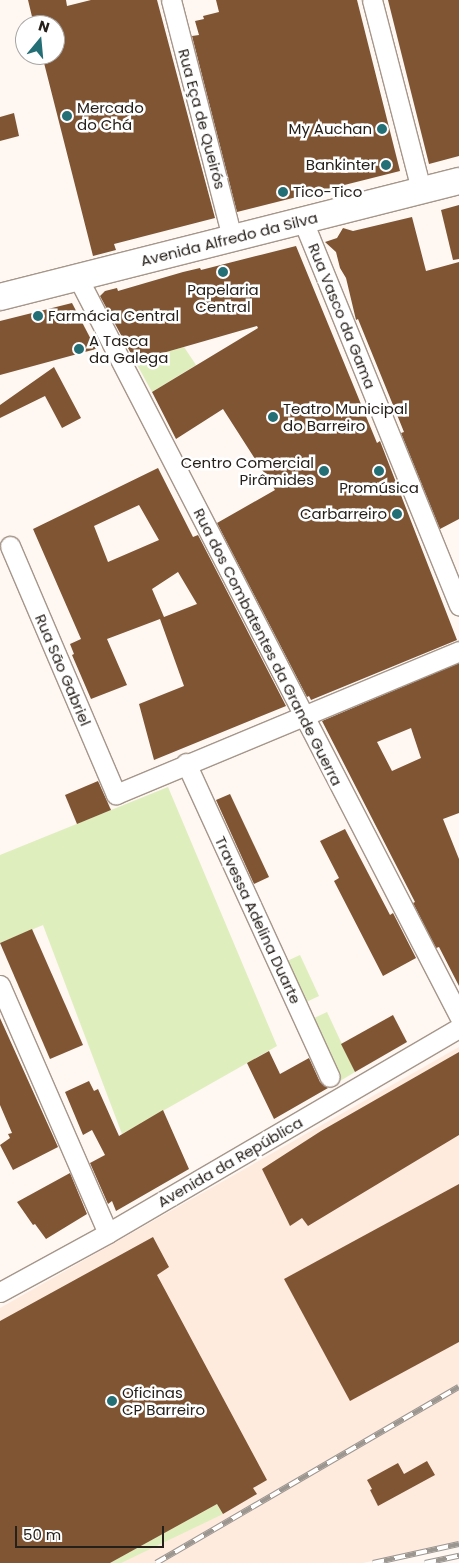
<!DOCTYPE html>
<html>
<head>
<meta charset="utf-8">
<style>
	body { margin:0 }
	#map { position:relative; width:459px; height:1563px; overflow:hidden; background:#fef7f2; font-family:Poppins,sans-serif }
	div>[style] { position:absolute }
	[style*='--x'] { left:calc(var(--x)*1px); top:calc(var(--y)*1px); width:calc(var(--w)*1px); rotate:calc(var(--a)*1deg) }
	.built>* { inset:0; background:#feebdd }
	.green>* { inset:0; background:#dfeebd }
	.building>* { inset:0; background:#805534 }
	.roads { filter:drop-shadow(1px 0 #a6968a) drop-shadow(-1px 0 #a6968a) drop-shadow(0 1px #a6968a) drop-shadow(0 -1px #a6968a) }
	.street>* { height:19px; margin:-9.5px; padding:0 9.5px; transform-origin:9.5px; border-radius:9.5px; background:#fff }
	.secondary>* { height:26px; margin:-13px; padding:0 13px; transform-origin:13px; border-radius:13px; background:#fff }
	.rail>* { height:5.5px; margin-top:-2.75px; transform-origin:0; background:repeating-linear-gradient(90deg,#fff 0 11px,#9c9691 0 22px); box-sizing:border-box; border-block:1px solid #9c9691 }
	.dots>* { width:14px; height:14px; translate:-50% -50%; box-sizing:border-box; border:2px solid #fff; border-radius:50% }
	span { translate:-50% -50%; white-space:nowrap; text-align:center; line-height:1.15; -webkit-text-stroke:5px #fff; paint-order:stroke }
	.poi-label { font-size:15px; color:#26201b }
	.left { translate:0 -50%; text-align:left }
	.right { translate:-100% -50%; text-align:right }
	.street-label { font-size:15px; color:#26201b }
	.north { position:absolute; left:15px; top:15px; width:50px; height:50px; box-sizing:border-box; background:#fff; border:1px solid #a8a6a4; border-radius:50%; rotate:17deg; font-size:14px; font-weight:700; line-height:20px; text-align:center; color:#26201b }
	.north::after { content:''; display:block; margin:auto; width:18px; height:22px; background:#246e76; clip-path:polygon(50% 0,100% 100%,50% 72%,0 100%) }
	.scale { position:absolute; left:15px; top:1526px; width:149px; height:22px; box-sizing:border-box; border:2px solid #26201b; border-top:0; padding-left:6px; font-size:15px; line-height:18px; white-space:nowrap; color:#26201b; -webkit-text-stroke:4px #fff; paint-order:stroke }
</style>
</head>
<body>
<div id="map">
	<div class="built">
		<i style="clip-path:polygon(459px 1047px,459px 1542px,363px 1563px,0 1563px,0 1308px)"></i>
	</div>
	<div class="green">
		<i style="clip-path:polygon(184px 347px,196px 365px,152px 392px,135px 361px)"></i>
		<i style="clip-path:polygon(168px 787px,277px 1046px,122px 1134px,43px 925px,0 943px,0 855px)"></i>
		<i style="clip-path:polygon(300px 955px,319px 996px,304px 1003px,285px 962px)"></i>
		<i style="clip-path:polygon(327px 1012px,355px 1072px,340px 1081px,310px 1020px)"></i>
		<i style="clip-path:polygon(217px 1504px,223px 1514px,121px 1563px,110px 1563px)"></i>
	</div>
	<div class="building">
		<i style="clip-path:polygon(28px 0,66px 0,67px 6px,91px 0,157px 0,215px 218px,114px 244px,116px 250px,93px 256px,42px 55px,55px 55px,55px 25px,34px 25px)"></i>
		<i style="clip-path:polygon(216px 0,357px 0,400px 171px,237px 212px,192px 36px,199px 35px,195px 21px,204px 19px,203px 16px,219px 12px)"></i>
		<i style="clip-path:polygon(388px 0,459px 0,459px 156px,429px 164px)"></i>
		<i style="clip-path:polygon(14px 113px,19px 136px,0 141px,0 117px)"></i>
		<i style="clip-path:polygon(459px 205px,459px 259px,453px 260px,441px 210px)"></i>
		<i style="clip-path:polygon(412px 217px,426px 271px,459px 262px,459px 519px,440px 529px,401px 433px,404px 432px,358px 319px,356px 320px,346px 278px,340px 268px,336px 252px,325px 242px,337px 238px,343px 228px,353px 231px)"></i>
		<i style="clip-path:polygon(296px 246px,377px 443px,380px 441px,457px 640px,311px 700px,309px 696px,307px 697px,217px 523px,275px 490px,223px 409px,176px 439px,152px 392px,258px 328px,257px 326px,135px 361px,100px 296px,105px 291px,117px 288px,118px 291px,183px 272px,200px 268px,201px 270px)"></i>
		<i style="clip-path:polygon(72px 303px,96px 349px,0 375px,0 321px)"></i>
		<i style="clip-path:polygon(54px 367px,81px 418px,62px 428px,45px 396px,0 418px,0 405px)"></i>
		<i style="clip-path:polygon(evenodd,158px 468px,193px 537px,198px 535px,286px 706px,154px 760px,139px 704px,184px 686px,160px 619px,107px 639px,127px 685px,91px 699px,72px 655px,74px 654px,70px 644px,81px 639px,33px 529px,158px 468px,139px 505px,159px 540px,108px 562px,94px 526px,139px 505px,158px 468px,178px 572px,197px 604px,164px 617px,152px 589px,178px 572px)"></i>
		<i style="clip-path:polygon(evenodd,459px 663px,459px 813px,443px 819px,459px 859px,459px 986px,439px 947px,436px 948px,413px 903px,415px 902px,322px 721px,459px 663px,411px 728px,421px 758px,392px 771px,377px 742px,411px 728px)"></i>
		<i style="clip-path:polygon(98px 781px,111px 810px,77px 824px,65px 795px)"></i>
		<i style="clip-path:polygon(230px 794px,269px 877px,254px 884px,216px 800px)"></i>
		<i style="clip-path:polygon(345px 829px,390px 915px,393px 913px,416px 958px,383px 976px,334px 881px,339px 878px,320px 841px)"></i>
		<i style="clip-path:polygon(32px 929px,83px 1045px,50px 1059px,0 943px)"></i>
		<i style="clip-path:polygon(393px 1015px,407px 1042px,355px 1072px,341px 1044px)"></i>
		<i style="clip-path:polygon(0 1018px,58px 1147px,13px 1170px,0 1145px,10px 1138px,8px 1134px,12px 1133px,0 1105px)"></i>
		<i style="clip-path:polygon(269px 1051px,280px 1074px,309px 1058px,320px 1082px,328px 1088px,274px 1119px,247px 1063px)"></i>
		<i style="clip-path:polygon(459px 1052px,459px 1135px,308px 1226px,302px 1218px,290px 1226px,262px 1169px,321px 1131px)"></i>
		<i style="clip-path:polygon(89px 1081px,94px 1091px,98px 1089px,119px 1136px,163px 1110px,189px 1169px,116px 1211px,112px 1201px,108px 1204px,90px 1163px,105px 1155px,92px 1130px,83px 1135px,65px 1092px)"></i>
		<i style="clip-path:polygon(70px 1173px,87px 1214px,46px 1239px,35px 1224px,33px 1225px,17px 1202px)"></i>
		<i style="clip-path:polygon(459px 1184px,459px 1342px,350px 1401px,284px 1279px)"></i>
		<i style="clip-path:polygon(153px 1237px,169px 1267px,157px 1275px,267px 1480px,253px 1488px,257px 1494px,223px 1514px,217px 1504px,110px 1563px,0 1563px,0 1321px)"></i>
		<i style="clip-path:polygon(427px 1461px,435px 1475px,378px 1506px,370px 1490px,372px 1489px,367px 1480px,398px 1463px,404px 1474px)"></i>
	</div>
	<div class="roads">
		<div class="street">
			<i style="--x:171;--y:0;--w:245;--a:75.6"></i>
			<i style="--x:372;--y:0;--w:196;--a:75.5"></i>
			<i style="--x:303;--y:221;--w:415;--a:67.9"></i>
			<i style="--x:78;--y:278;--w:831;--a:62.69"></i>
			<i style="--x:10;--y:546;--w:270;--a:66.9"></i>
			<i style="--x:116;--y:794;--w:372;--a:-22.6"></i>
			<i style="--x:186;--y:763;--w:345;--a:65.4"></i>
			<i style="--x:0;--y:985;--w:270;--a:66.5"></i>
			<i style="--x:0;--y:1292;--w:123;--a:-28.6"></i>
			<i style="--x:108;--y:1233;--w:406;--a:-30.3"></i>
		</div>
		<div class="secondary">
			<i style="--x:0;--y:297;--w:473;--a:-14.2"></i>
		</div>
	</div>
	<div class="rail">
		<i style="--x:156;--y:1563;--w:350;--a:-30.2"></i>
		<i style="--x:373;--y:1563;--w:88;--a:-12.5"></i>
		<i style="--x:425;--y:1563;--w:35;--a:-12"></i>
	</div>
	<div class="dots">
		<i style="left:67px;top:116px;background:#246e76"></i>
		<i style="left:382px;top:129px;background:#246e76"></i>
		<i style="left:386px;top:165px;background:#246e76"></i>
		<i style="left:283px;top:192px;background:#246e76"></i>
		<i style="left:223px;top:272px;background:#246e76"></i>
		<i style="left:38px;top:316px;background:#246e76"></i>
		<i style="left:79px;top:349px;background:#246e76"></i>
		<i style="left:273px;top:417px;background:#246e76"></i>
		<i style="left:324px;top:471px;background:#246e76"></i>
		<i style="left:379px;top:471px;background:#246e76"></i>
		<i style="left:397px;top:514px;background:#246e76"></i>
		<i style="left:112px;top:1401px;background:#246e76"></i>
	</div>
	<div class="poi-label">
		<span class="left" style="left:77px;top:116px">Mercado<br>do Chá</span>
		<span class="right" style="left:372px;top:129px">My Auchan</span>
		<span class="right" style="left:376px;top:165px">Bankinter</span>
		<span class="left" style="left:293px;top:192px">Tico-Tico</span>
		<span style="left:223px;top:298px">Papelaria<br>Central</span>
		<span class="left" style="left:48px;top:316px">Farmácia Central</span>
		<span class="left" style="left:89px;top:349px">A Tasca<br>da Galega</span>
		<span class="left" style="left:283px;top:417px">Teatro Municipal<br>do Barreiro</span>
		<span class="right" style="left:314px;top:471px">Centro Comercial<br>Pirâmides</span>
		<span style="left:379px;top:488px">Promúsica</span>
		<span class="right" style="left:387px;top:514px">Carbarreiro</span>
		<span class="left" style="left:122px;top:1401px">Oficinas<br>CP Barreiro</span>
	</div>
	<div class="street-label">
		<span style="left:202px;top:119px;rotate:75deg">Rua Eça de Queirós</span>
		<span style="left:229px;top:239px;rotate:-14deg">Avenida Alfredo da Silva</span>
		<span style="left:342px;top:316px;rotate:68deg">Rua Vasco da Gama</span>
		<span style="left:268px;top:647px;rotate:63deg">Rua dos Combatentes da Grande Guerra</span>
		<span style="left:63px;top:670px;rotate:67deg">Rua São Gabriel</span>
		<span style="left:258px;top:920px;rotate:65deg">Travessa Adelina Duarte</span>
		<span style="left:230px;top:1162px;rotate:-30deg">Avenida da República</span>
	</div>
	<div class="north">N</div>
	<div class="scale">50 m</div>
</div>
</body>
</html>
